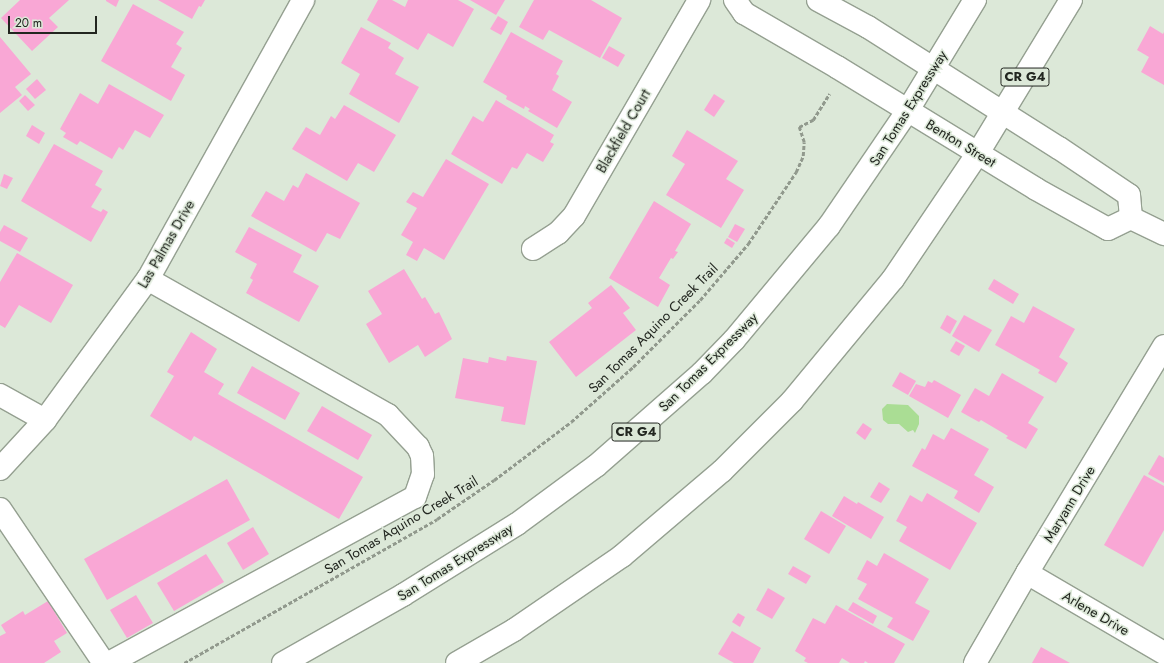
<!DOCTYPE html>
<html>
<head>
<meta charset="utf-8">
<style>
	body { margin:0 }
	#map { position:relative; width:1164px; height:663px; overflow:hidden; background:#dce8d8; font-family:Jost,sans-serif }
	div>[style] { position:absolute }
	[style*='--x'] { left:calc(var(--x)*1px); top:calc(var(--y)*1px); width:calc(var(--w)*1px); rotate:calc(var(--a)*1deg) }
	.water>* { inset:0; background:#aadd94 }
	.building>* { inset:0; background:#f9a7d5 }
	.path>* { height:2.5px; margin-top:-1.25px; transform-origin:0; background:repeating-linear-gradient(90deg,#91998d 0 4px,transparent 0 6px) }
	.roads { filter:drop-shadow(1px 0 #95a091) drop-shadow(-1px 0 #95a091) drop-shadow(0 1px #95a091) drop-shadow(0 -1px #95a091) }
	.minor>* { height:22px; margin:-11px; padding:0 11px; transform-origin:11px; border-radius:11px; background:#fff }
	.major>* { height:22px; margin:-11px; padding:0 11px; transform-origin:11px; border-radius:11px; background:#fff }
	.highway>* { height:22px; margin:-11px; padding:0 11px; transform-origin:11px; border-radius:11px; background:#fff }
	span { translate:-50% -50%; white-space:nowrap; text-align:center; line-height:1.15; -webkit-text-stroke:3px #dce8d8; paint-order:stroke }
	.shield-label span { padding:1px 3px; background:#dce8d8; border:1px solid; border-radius:3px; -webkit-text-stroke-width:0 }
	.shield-label { font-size:13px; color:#222620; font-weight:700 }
	.street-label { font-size:14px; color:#222620 }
	.scale { position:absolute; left:8px; top:16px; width:89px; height:18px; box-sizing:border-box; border:2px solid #222620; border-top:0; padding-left:5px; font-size:12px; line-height:14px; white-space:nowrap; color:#222620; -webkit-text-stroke:3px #dce8d8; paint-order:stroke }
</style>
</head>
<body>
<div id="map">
	<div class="water">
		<i style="clip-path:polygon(887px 404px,908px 405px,919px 416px,919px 424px,915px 433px,913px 430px,908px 432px,899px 424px,888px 424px,883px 420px,882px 409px)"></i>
	</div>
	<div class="building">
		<i style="clip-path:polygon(20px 0,69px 0,49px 18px,58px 27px,32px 51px,1px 18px)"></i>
		<i style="clip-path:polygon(106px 0,119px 0,116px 7px,106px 1px)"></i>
		<i style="clip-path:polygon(158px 0,205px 0,201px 7px,199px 6px,192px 19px)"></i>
		<i style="clip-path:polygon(378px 0,392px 0,405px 7px,408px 0,458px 0,474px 9px,453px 47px,428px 33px,418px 50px,367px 20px)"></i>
		<i style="clip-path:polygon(470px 0,505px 0,496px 15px)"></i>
		<i style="clip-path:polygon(534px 0,591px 0,622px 18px,600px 58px,549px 30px,543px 40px,519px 27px)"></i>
		<i style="clip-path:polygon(133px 4px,184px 32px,176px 44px,182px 48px,171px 67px,185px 75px,171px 101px,101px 61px)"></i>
		<i style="clip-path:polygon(498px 16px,508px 22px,501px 35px,490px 29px)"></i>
		<i style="clip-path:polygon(1150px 26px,1163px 34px,1164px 32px,1164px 85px,1141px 72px,1149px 57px,1137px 50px)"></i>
		<i style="clip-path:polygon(361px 27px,391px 43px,388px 48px,404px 58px,395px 74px,419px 87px,399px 123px,349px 94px,360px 74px,341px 63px)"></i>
		<i style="clip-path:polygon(511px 32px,563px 61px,556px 74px,559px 76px,552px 90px,572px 102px,557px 128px,528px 111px,530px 109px,525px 106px,524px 109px,506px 99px,507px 96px,483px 82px)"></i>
		<i style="clip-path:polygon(0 37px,31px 74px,15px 87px,22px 95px,0 113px)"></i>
		<i style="clip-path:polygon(609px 46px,625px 55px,618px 67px,602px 58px)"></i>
		<i style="clip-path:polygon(37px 79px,46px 90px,35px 99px,26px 89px)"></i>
		<i style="clip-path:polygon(109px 84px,164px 115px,150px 138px,135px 130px,123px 150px,119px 147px,112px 159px,80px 141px,77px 145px,63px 137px,66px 133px,60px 129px,80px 93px,98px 104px)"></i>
		<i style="clip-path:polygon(714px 94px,725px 101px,714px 117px,704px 110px)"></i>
		<i style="clip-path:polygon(25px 95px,35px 105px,28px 111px,19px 101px)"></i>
		<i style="clip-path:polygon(496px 100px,554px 135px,550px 142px,554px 144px,543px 162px,527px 153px,517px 169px,512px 167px,502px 184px,451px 154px,473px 116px,483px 122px)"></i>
		<i style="clip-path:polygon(344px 105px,396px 135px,374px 172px,358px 163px,347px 181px,292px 149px,306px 127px,320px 135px,331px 116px,335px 119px)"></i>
		<i style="clip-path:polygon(32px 125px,45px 133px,39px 144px,26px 136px)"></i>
		<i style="clip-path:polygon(687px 130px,738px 161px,726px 179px,744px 190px,721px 228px,666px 195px,685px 164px,672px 156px)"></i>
		<i style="clip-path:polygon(54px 144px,103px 171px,95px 185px,102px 189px,91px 207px,101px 212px,103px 209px,108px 212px,91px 242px,21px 201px)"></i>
		<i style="clip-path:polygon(446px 159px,489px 184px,444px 260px,424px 248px,417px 261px,406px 255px,413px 242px,401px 235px,417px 208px,406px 202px,413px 192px,423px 197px)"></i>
		<i style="clip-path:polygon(306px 173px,360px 203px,340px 239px,327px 233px,316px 252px,251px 216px,266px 191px,284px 201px,293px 185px,298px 188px)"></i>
		<i style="clip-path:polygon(4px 174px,13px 178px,7px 189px,0 186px)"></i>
		<i style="clip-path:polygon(654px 201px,691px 224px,675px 251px,678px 252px,673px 259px,671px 258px,659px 278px,670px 285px,658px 307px,609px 278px)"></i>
		<i style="clip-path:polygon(735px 224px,745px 229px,737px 242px,728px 237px)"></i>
		<i style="clip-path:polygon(4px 225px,28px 238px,20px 252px,0 241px,0 232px)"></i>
		<i style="clip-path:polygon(249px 227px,302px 255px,293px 272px,319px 286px,299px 322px,246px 293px,253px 280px,250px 278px,257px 264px,235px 252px)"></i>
		<i style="clip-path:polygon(727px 238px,735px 243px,732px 248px,724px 243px)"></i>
		<i style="clip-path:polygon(17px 253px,73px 285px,51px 323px,19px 305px,5px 328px,0 325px,0 282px)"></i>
		<i style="clip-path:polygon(404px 269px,422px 299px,425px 297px,435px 314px,439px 312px,452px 339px,425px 357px,418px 345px,389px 363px,366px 324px,382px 314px,368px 291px)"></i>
		<i style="clip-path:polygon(994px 279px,1019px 294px,1013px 304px,988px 289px)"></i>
		<i style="clip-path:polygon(611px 285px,630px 308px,623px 313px,636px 330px,576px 377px,549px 342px,592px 308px,588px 303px)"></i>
		<i style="clip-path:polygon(1033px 306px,1075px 329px,1059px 357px,1068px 363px,1056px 383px,1038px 373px,1040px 370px,995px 345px,1011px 316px,1024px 323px)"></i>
		<i style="clip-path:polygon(947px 315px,957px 321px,950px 334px,940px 328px)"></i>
		<i style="clip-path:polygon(964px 315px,992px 330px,979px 352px,952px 336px)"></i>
		<i style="clip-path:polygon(191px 332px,217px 349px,204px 372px,224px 384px,218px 394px,363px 477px,339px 519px,194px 436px,191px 441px,150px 416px,174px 376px,167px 372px)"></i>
		<i style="clip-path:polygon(956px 341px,965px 346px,959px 356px,950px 351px)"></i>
		<i style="clip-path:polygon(507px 356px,537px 361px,525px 425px,501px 421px,504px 407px,455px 398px,463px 358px,488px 363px,489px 357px,506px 361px)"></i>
		<i style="clip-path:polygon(252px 366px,300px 393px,285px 420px,237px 393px)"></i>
		<i style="clip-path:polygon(900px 372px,916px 381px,908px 395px,892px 386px)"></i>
		<i style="clip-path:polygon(1002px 373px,1044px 397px,1028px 423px,1038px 429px,1026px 449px,1006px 438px,1008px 436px,981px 420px,979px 422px,961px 412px,975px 388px,989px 396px)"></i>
		<i style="clip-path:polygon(934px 380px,961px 395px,948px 418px,909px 396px,916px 384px,925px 387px,928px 381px,932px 383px)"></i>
		<i style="clip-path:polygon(322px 406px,372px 435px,358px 460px,307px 431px)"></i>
		<i style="clip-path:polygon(863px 423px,872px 429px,865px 440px,856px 433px)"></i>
		<i style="clip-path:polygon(951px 428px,989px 449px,974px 475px,994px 487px,979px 513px,954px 498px,958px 491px,912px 466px,922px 448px,925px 450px,933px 434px,944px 440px)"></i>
		<i style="clip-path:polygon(1159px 455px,1164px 458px,1164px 483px,1148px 474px)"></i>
		<i style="clip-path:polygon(1144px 475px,1164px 486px,1164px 530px,1143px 567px,1104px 545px)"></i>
		<i style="clip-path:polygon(227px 479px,250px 520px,107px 600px,84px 559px)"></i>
		<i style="clip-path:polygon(879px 482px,890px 489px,881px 503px,870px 497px)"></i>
		<i style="clip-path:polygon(927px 493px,977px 523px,950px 570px,899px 541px,907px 527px,896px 521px,910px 495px,922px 502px)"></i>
		<i style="clip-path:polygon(844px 496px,857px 504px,858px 502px,884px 517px,871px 539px,832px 516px)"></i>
		<i style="clip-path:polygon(821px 511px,846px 526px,829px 554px,804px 539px)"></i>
		<i style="clip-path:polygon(253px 527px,269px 554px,243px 570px,227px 543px)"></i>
		<i style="clip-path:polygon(884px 553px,929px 579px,915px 603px,930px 611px,913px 641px,887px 627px,893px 618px,858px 599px,867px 584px,857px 579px,867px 560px,877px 566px)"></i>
		<i style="clip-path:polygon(206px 554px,224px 582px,174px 611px,157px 583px)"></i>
		<i style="clip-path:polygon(793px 566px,811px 576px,806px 584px,788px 574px)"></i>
		<i style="clip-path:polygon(768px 588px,785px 598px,772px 619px,756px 610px)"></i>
		<i style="clip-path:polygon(136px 595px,153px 623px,127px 638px,110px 610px)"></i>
		<i style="clip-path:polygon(48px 601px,67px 633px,54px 641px,61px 652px,44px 663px,0 663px,0 636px,6px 633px,1px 625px,23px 611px,25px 615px)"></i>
		<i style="clip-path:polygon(853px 602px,877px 616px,873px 624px,848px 610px)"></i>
		<i style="clip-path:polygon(836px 605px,905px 644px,894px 663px,868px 663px,865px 661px,864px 663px,850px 663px,842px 658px,839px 663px,808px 663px,804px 661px,806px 658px,795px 651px,813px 618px,825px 624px)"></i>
		<i style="clip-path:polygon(738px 613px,745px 617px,740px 627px,732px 622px)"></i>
		<i style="clip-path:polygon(732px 631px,761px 648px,753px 663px,734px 663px,718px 654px)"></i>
		<i style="clip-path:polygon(1041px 647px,1070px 663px,1032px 663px)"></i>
	</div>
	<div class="path">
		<i style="--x:184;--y:663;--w:291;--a:-29.6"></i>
		<i style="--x:437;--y:519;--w:69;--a:-34.4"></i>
		<i style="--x:494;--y:480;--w:96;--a:-37"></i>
		<i style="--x:571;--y:422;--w:83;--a:-41.6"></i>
		<i style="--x:633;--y:367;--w:95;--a:-45"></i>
		<i style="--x:700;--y:300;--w:74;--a:-49.4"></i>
		<i style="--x:748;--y:244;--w:87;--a:-56.3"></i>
		<i style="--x:796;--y:172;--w:17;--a:-66"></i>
		<i style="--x:803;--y:156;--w:14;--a:-86"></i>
		<i style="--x:804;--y:142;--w:16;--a:-108"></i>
		<i style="--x:799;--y:127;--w:16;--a:-27"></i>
		<i style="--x:813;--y:120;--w:31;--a:-58"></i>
	</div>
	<div class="roads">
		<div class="minor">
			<i style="--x:533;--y:249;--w:30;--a:-33"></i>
			<i style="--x:558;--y:233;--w:23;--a:-47"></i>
			<i style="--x:574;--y:216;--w:250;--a:-59.9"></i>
			<i style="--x:0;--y:395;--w:51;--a:29.1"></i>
			<i style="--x:0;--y:469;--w:67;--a:-47.4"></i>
			<i style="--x:45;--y:420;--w:175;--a:-53.9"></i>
			<i style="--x:148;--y:279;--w:319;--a:-60.9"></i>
			<i style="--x:0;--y:509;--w:186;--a:56"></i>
			<i style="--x:1027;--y:573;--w:159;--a:30.3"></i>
			<i style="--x:109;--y:663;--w:348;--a:-28.5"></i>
			<i style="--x:415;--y:497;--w:24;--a:-71"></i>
			<i style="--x:423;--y:474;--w:18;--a:-93"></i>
			<i style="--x:422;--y:456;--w:10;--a:-114"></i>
			<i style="--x:418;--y:447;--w:44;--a:-133.2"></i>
			<i style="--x:388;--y:415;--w:276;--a:-150.5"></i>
			<i style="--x:975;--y:663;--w:104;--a:-60"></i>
			<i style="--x:1027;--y:573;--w:265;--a:-58.9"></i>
		</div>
		<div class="major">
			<i style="--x:735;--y:0;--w:16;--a:55"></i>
			<i style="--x:744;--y:13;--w:108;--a:30.1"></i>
			<i style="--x:837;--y:67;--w:233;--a:31.5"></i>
			<i style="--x:1036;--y:189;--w:82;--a:29.1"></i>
			<i style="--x:1108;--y:229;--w:25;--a:-26"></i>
			<i style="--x:818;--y:0;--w:57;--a:28.4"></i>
			<i style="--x:868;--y:27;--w:226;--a:32.4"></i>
			<i style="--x:1059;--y:148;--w:84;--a:33.9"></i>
			<i style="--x:1129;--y:195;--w:23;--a:85"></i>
			<i style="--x:1131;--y:218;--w:37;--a:26"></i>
		</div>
		<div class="highway">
			<i style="--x:283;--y:663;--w:138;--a:-29.5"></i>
			<i style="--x:403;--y:595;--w:134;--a:-31.9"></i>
			<i style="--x:517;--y:524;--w:98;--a:-36.3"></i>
			<i style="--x:596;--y:466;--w:141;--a:-41.3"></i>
			<i style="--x:702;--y:373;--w:46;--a:-45.9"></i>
			<i style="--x:734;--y:340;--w:148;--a:-50.2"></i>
			<i style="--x:829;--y:226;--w:140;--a:-55.7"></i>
			<i style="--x:908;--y:110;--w:129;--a:-58.7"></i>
			<i style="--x:457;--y:663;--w:66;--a:-30.1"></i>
			<i style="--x:514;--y:630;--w:131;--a:-34.4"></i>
			<i style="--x:622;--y:556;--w:131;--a:-40.4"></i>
			<i style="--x:722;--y:471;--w:99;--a:-45"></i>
			<i style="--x:792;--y:401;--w:158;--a:-50.4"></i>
			<i style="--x:893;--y:279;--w:152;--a:-56"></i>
			<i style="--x:978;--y:153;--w:179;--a:-58.7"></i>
		</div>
	</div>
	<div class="shield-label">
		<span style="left:1025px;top:77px">CR G4</span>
		<span style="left:636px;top:432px">CR G4</span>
	</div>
	<div class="street-label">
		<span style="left:908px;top:108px;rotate:-58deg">San Tomas Expressway</span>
		<span style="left:623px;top:131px;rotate:-60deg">Blackfield Court</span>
		<span style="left:961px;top:143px;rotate:31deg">Benton Street</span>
		<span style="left:166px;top:244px;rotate:-60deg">Las Palmas Drive</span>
		<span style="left:653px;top:328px;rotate:-45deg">San Tomas Aquino Creek Trail</span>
		<span style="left:708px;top:362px;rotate:-45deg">San Tomas Expressway</span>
		<span style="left:1069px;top:504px;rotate:-59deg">Maryann Drive</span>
		<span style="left:401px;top:525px;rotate:-31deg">San Tomas Aquino Creek Trail</span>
		<span style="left:455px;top:562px;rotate:-32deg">San Tomas Expressway</span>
		<span style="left:1096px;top:613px;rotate:30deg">Arlene Drive</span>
	</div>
	<div class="scale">20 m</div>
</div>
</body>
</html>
